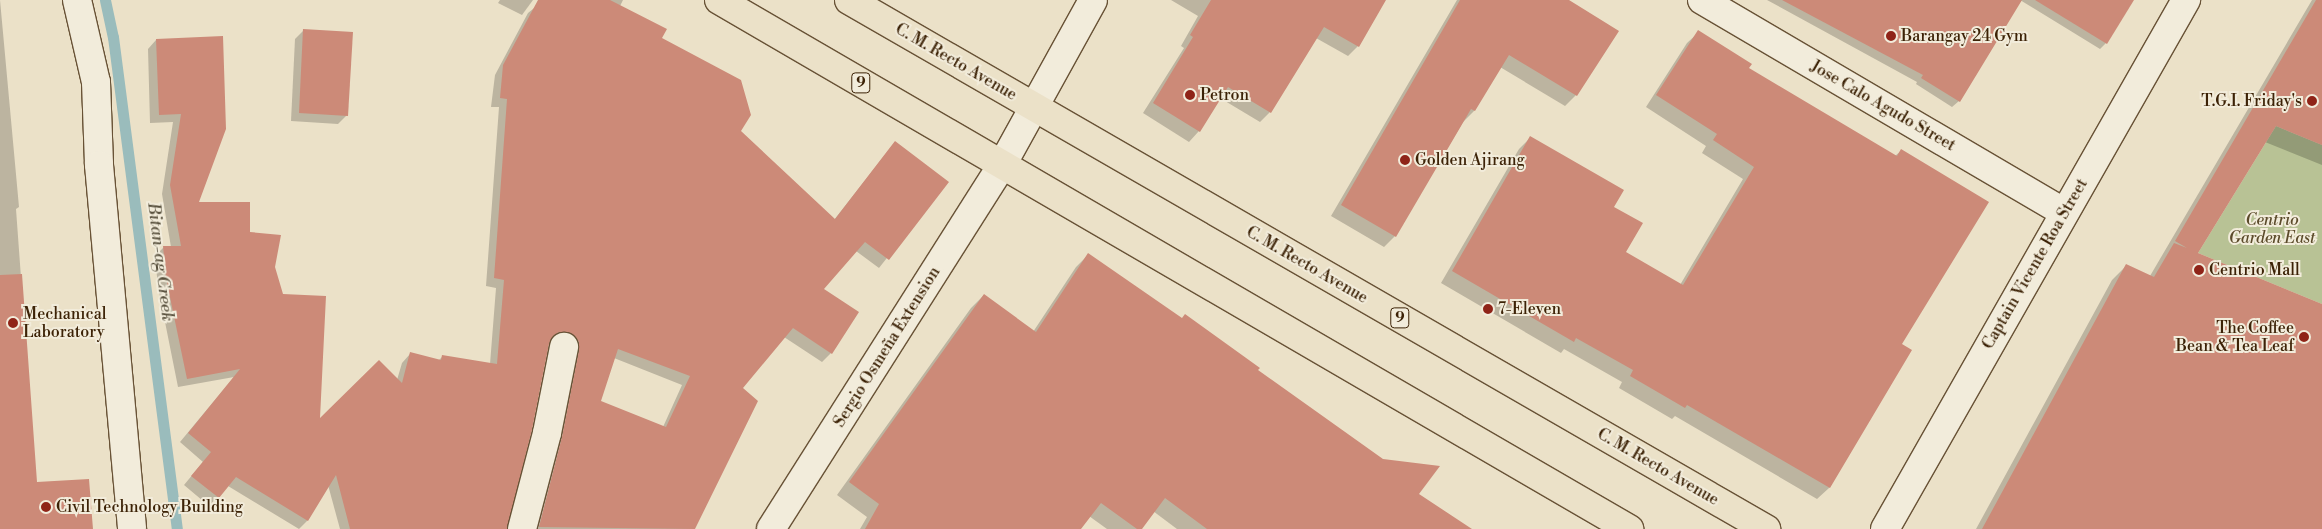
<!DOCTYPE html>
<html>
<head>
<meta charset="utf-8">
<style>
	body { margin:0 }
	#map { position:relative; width:2322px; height:529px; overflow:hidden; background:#ebe1c8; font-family:"Libre Bodoni",serif }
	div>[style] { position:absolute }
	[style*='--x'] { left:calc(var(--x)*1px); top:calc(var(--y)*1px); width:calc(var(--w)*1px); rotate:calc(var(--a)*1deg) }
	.green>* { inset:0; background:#b8c295 }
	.shadow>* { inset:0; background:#0003 }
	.stream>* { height:11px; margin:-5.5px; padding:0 5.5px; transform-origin:5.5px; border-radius:5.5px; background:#9abcbc }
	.building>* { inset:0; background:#cc8a78 }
	.roads { filter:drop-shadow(1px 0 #685236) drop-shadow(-1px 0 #685236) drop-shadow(0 1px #685236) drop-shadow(0 -1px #685236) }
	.street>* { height:28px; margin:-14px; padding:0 14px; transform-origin:14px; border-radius:14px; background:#f2ecdb }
	.secondary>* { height:28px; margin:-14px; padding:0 14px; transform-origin:14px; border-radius:14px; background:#f2ecdb }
	.highway>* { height:28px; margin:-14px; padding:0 14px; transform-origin:14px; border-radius:14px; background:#ebe1c8 }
	.dots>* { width:14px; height:14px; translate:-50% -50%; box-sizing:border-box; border:2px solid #f2ecdb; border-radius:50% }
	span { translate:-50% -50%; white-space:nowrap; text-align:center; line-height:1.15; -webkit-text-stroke:4px #f2ecdb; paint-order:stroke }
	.shield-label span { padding:1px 4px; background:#f2ecdb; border:1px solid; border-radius:4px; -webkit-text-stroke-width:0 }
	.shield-label { font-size:15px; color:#3c2206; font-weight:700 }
	.poi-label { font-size:16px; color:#3c2206 }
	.left { translate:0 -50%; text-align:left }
	.right { translate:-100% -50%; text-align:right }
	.street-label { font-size:16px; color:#3c2206 }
	.park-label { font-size:16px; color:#5b4a2a; font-style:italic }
	.water-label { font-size:18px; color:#58503d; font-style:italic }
</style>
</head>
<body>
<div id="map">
	<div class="green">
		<i style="clip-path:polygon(2276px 126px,2322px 145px,2322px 304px,2198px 253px)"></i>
	</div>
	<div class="shadow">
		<i style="clip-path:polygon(0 0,19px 207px,16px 209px,36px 483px,91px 529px,0 529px)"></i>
		<i style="clip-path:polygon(500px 0,533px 0,522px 15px,498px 3px)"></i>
		<i style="clip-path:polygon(evenodd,544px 0,623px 0,620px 6px,661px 39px,739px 132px,834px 220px,895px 142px,947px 182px,879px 268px,856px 251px,822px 289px,831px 353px,822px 362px,784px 337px,741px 388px,757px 401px,693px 529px,532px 529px,558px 340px,550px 340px,506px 529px,340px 529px,328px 485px,307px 521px,299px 529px,228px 486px,209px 506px,184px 485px,203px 462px,180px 442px,234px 377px,178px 387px,158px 287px,155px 256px,164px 247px,171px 247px,162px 194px,173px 122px,150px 123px,148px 49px,156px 40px,221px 38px,198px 203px,249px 233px,273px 267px,319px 421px,397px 380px,402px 363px,410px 354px,438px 361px,443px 356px,490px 364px,496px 288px,486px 286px,499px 107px,491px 107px,495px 75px,528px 13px,544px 0,614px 358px,682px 385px,663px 427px,600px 402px,614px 358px)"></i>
		<i style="clip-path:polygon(1171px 0,1385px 0,1358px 46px,1348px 56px,1316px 38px,1270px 112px,1260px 122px,1220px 98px,1199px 131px,1189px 142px,1143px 113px,1184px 48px,1181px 46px,1198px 16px)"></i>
		<i style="clip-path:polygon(1457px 0,1567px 0,1617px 32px,1576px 95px,1565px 106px,1500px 67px,1474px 111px,1463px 122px,1395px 236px,1384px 247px,1331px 216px)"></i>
		<i style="clip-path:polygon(1767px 0,2129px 0,2106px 43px,2100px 49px,2020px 0,1959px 101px,1952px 107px,1916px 84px,1917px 82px)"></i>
		<i style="clip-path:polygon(2312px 0,2322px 0,2322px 165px,2265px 142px,2197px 254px,2322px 305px,2322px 529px,1976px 529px,2112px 280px,2126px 266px,2150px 276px)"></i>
		<i style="clip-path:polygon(304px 30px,347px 115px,338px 124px,291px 121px,295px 39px)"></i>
		<i style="clip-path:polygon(1699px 32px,1747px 69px,1895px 156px,1902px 150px,1900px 344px,1910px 350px,1829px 488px,1817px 499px,1675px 416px,1672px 419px,1619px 388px,1622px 382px,1564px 349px,1561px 353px,1441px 283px,1519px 149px,1531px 137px,1613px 207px,1624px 252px,1680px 285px,1743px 179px,1702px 153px,1706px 146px,1646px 107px,1687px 43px)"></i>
		<i style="clip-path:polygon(1088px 255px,1256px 370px,1418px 494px,1470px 529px,1177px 529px,1153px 511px,1140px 529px,1107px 529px,1089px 516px,1079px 529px,860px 529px,867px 517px,837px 495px,971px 308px,984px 295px,1033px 332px,1076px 267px)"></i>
	</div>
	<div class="stream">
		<i style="--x:105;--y:0;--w:38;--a:78"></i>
		<i style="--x:113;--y:37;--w:496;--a:82.6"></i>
	</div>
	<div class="building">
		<i style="clip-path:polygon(evenodd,538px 0,610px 0,667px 29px,662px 38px,741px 80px,751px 115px,741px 131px,835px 219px,895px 141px,949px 182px,889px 260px,865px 242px,824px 289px,859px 312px,832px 354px,793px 328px,743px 388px,758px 401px,695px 529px,539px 527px,562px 437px,579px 350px,579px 342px,575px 336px,567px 332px,559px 332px,553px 336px,549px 344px,532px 430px,507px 529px,350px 529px,336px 475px,308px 521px,236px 477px,219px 498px,191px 476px,211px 452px,188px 433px,240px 369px,187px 379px,166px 278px,163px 246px,181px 246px,170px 185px,181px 114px,159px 115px,156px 39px,223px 36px,226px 129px,199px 202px,250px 202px,250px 232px,281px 235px,275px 267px,283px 294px,326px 296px,320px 418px,379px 360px,402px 383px,410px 352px,441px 360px,442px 355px,497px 364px,504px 280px,494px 278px,507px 99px,500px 98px,503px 65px,538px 0,618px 349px,690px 376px,666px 427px,601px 401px,618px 349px)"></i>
		<i style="clip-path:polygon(1211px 0,1386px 0,1359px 47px,1324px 27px,1271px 113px,1228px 87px,1200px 132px,1153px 103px,1193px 37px,1190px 35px)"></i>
		<i style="clip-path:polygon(1460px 0,1569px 0,1619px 31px,1577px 96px,1509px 55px,1475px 111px,1471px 109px,1396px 237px,1341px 205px)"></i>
		<i style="clip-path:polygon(1782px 0,2022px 0,1960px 102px,1921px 78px,1923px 75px)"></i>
		<i style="clip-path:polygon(2035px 0,2134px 0,2107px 44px)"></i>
		<i style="clip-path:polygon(2316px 0,2322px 0,2322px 145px,2276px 126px,2198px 253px,2322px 304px,2322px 529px,1982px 529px,2126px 264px,2154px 277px,2174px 243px,2187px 248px,2175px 241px)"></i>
		<i style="clip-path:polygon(303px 29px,353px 32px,348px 116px,299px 113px)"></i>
		<i style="clip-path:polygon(1698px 30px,1752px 64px,1749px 68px,1897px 156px,1901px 149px,1989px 202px,1902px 344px,1912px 350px,1830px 488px,1687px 405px,1685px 408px,1630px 376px,1633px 370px,1576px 338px,1574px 342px,1452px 271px,1530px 136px,1624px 190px,1614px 207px,1643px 223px,1626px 252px,1683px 285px,1754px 167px,1713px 140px,1717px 134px,1656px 95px)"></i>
		<i style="clip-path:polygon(1088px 253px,1182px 318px,1185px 314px,1260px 368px,1258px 370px,1383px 459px,1440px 466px,1419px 494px,1472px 529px,1207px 529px,1165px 498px,1142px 529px,1137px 529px,1101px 503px,1081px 529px,865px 529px,879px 504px,849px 482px,984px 294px,1036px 332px)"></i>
		<i style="clip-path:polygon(22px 274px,37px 482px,89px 479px,93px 529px,0 529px,0 275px)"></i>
	</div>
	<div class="roads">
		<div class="street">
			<i style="--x:77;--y:0;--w:84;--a:77"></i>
			<i style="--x:96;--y:82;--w:83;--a:87.9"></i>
			<i style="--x:99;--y:165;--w:365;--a:84.8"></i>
			<i style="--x:1702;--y:0;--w:420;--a:30.4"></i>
			<i style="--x:522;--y:529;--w:99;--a:-75.4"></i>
			<i style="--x:547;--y:433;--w:88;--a:-78.8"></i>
		</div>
		<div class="secondary">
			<i style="--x:771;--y:529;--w:431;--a:-57.6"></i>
			<i style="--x:1002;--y:165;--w:188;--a:-61.1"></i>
			<i style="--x:1885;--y:529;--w:609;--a:-60.36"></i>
		</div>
		<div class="highway">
			<i style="--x:719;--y:0;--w:1053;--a:30.17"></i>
			<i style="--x:849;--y:0;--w:1059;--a:29.98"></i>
		</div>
	</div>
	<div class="dots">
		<i style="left:1891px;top:36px;background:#8f2418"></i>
		<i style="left:1190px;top:95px;background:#8f2418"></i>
		<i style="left:2312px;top:101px;background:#8f2418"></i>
		<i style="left:1405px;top:160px;background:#8f2418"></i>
		<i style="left:2199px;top:270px;background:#8f2418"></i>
		<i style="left:1488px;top:309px;background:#8f2418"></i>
		<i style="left:13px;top:323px;background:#8f2418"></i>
		<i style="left:2304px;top:337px;background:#8f2418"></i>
		<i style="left:46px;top:507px;background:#8f2418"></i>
	</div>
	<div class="shield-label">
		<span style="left:861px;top:83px">9</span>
		<span style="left:1400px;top:318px">9</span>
	</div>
	<div class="poi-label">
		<span class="left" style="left:1901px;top:36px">Barangay 24 Gym</span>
		<span class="left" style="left:1200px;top:95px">Petron</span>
		<span class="right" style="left:2302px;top:101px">T.G.I. Friday's</span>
		<span class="left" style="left:1415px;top:160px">Golden Ajirang</span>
		<span class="left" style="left:2209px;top:270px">Centrio Mall</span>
		<span class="left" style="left:1498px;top:309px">7-Eleven</span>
		<span class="left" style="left:23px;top:323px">Mechanical<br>Laboratory</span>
		<span class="right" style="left:2294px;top:337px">The Coffee<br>Bean &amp; Tea Leaf</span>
		<span class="left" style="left:56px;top:507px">Civil Technology Building</span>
	</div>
	<div class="street-label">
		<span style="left:956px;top:62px;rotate:30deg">C. M. Recto Avenue</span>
		<span style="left:1883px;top:106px;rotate:30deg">Jose Calo Agudo Street</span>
		<span style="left:2035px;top:264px;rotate:-60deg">Captain Vicente Roa Street</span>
		<span style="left:1307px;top:265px;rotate:30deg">C. M. Recto Avenue</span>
		<span style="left:887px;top:347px;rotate:-58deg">Sergio Osmeña Extension</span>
		<span style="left:1658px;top:467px;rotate:30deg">C. M. Recto Avenue</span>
	</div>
	<div class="park-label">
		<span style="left:2272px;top:229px">Centrio<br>Garden East</span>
	</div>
	<div class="water-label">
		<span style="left:160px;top:262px;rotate:83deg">Bitan-ag Creek</span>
	</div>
</div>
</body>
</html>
